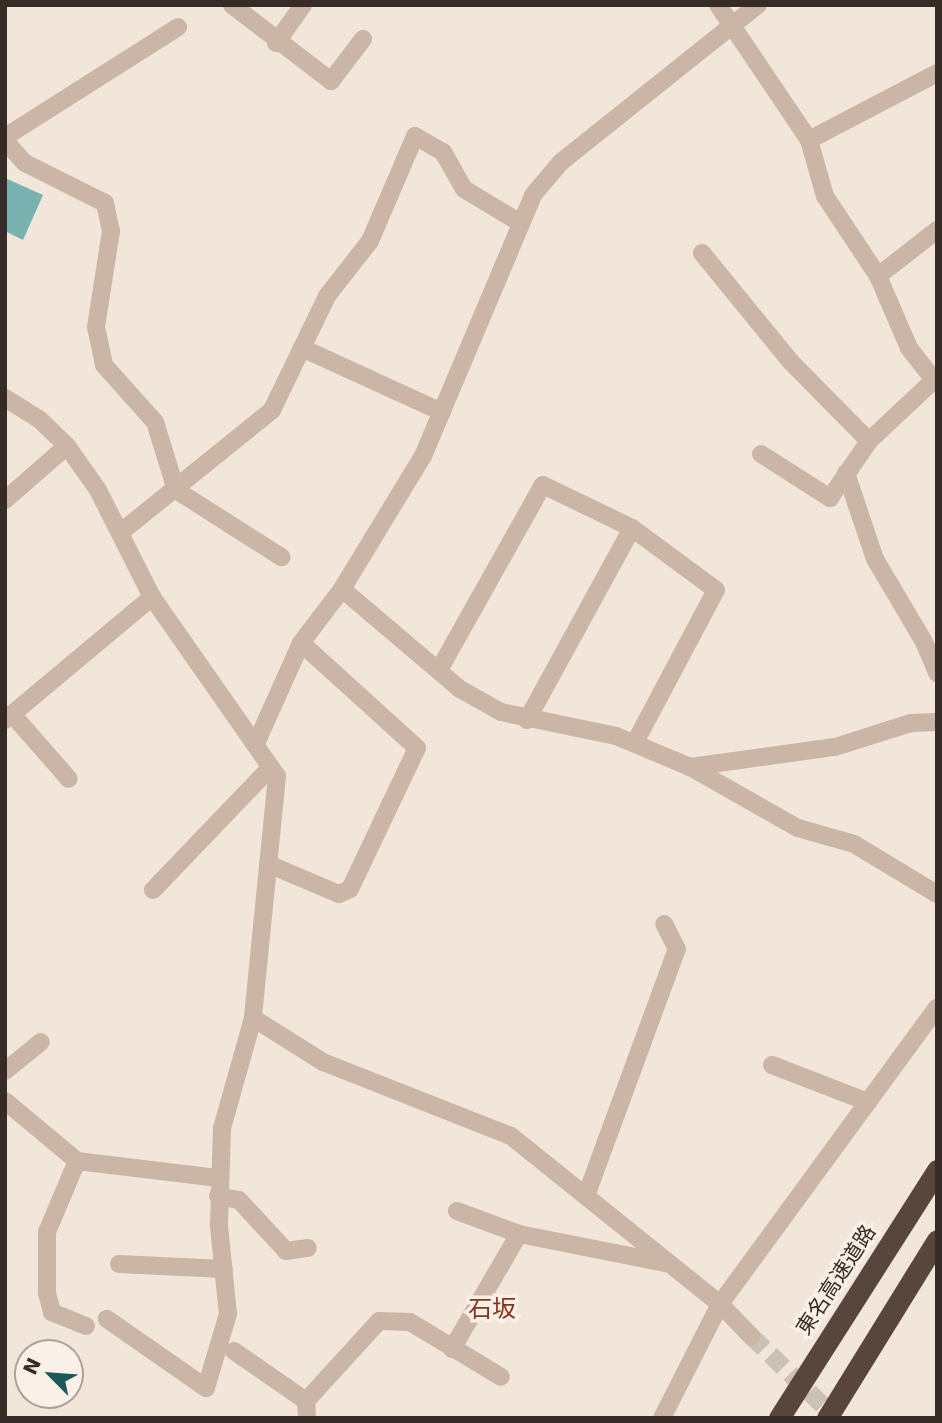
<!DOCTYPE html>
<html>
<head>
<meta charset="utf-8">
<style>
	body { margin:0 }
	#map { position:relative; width:942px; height:1423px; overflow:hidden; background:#f2e6da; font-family:"DejaVu Sans","Noto Sans JP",sans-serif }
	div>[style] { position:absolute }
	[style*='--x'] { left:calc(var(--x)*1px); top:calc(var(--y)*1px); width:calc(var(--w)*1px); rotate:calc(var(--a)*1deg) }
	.water>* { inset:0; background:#79b0b0 }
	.minor-tunnel>* { height:18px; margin-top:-9px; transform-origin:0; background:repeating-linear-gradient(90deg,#ccc1b6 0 18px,transparent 0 27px) }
	.minor>* { height:18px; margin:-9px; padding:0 9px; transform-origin:9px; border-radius:9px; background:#cab5a6 }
	.highway>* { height:21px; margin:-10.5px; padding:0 10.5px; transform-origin:10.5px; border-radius:10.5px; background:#58453e }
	span { translate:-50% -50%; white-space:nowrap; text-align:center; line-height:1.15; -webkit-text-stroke:7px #faf0e7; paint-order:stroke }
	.street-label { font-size:21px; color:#362b27 }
	.quarter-label { font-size:24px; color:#87331f }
	.frame { position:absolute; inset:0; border:7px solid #362b27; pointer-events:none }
	.north { position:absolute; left:14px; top:1339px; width:70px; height:70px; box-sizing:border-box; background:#faf0e7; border:2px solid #aca19a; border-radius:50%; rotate:295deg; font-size:19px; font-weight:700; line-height:28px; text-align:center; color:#362b27 }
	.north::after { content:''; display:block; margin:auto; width:24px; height:32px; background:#1c5759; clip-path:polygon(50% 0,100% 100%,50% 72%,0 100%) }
</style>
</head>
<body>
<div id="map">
	<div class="water">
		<i style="clip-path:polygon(5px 178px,43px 195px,23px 240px,5px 231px)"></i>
	</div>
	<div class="minor-tunnel">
		<i style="--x:751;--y:1336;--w:118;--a:44"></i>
	</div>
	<div class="minor">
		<i style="--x:232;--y:5;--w:125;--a:37.5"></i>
		<i style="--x:331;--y:81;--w:53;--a:-52.7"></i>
		<i style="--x:718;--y:5;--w:163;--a:56"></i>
		<i style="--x:809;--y:140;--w:58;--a:74.1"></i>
		<i style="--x:825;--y:196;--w:96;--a:56.5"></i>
		<i style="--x:878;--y:276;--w:78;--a:66.7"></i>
		<i style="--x:909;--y:348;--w:46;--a:52.1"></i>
		<i style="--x:276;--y:43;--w:47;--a:-54.6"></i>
		<i style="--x:5;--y:137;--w:205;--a:-32.4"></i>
		<i style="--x:809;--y:140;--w:144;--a:-27.6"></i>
		<i style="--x:5;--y:141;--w:30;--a:48"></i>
		<i style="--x:25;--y:163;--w:89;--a:26.6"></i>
		<i style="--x:105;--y:203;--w:29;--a:78"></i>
		<i style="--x:111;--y:231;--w:97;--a:98.9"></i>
		<i style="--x:96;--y:327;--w:39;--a:78"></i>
		<i style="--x:104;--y:365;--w:76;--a:48.2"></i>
		<i style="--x:155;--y:422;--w:71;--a:72.8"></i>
		<i style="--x:176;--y:490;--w:125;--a:32.5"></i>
		<i style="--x:702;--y:253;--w:141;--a:50.8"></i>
		<i style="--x:791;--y:362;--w:111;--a:45.4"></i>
		<i style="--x:878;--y:276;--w:75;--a:-37.9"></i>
		<i style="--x:302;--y:348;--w:154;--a:24.6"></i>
		<i style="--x:5;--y:398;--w:40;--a:32"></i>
		<i style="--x:39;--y:419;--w:39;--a:44"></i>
		<i style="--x:67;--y:446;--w:54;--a:54.8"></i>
		<i style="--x:98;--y:490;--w:120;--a:63.2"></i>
		<i style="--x:152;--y:597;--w:218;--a:55.1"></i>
		<i style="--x:277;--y:776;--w:243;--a:95.7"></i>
		<i style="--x:253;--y:1018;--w:114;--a:105.7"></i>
		<i style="--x:222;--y:1128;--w:98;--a:91.8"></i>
		<i style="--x:219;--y:1226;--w:88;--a:84.2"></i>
		<i style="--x:228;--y:1314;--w:77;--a:106.6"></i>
		<i style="--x:206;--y:1388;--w:121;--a:-145.1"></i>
		<i style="--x:761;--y:454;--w:82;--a:32.5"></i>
		<i style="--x:830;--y:498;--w:69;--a:-55.6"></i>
		<i style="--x:869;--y:441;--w:88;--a:-43.2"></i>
		<i style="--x:846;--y:473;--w:91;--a:71.4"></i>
		<i style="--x:875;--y:559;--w:96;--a:59.4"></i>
		<i style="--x:924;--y:642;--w:34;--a:67"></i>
		<i style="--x:5;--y:500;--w:82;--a:-41.1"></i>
		<i style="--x:121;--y:532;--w:194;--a:-38.9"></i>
		<i style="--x:272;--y:410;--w:127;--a:-64.2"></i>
		<i style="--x:327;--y:296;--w:70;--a:-52"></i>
		<i style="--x:370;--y:241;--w:114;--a:-66.8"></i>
		<i style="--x:415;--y:136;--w:32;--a:30"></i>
		<i style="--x:443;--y:152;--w:43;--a:60.4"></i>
		<i style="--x:464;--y:189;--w:64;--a:31"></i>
		<i style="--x:342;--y:589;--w:155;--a:40.3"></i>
		<i style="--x:460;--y:689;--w:47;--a:29.3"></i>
		<i style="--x:501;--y:712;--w:117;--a:11.8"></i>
		<i style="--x:616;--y:736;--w:80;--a:22.7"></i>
		<i style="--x:690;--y:767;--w:124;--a:29.5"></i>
		<i style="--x:798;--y:828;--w:58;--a:15.9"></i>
		<i style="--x:854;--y:844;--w:97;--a:31.1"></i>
		<i style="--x:439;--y:670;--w:212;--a:-60.7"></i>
		<i style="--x:543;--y:485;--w:99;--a:25.8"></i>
		<i style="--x:632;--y:528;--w:104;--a:36.4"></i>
		<i style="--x:716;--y:590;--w:174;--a:118"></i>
		<i style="--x:12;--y:714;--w:86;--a:48.8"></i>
		<i style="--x:5;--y:720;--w:192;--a:-39.9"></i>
		<i style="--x:527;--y:720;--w:219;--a:-61.3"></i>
		<i style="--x:257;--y:741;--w:107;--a:-65.8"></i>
		<i style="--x:301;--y:643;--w:68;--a:-52.8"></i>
		<i style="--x:342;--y:589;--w:156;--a:-58.7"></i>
		<i style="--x:423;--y:456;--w:283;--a:-67.1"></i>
		<i style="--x:533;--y:195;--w:43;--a:-49.7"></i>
		<i style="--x:561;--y:162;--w:252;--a:-38.6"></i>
		<i style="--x:690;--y:767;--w:146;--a:-7.9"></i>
		<i style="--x:835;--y:747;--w:80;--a:-17.5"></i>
		<i style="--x:911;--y:723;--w:26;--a:-2"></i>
		<i style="--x:268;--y:864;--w:77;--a:22.9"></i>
		<i style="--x:339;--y:894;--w:12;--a:-24"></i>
		<i style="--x:350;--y:889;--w:156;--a:-64.6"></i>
		<i style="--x:417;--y:748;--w:156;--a:-137.8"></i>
		<i style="--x:153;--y:890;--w:170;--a:-46.2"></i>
		<i style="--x:253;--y:1018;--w:83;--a:32.2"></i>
		<i style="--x:323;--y:1062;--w:202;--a:21.5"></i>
		<i style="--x:511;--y:1136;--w:268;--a:38.8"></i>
		<i style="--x:720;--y:1304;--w:45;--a:45.9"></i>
		<i style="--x:772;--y:1065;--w:103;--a:21.1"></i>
		<i style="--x:5;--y:1071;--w:46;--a:-38.9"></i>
		<i style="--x:5;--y:1101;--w:94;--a:39.8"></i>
		<i style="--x:218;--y:1196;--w:21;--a:11"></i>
		<i style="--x:239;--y:1200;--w:69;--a:47.3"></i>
		<i style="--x:286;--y:1251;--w:22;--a:-8"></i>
		<i style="--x:586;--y:1196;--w:263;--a:-69.8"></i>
		<i style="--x:677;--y:949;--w:28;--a:-117"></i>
		<i style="--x:457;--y:1211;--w:66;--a:20.4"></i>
		<i style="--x:119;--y:1264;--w:105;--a:2.7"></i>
		<i style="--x:86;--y:1326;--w:37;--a:-158"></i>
		<i style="--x:52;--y:1312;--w:20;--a:-105"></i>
		<i style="--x:47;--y:1293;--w:61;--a:-90"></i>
		<i style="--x:47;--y:1232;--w:77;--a:-67.1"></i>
		<i style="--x:77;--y:1161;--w:141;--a:6.9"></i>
		<i style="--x:452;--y:1349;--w:133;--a:-59.8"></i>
		<i style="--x:519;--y:1234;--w:150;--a:11.2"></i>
		<i style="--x:234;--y:1351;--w:88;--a:34.8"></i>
		<i style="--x:307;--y:1418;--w:17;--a:-93"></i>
		<i style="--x:306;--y:1401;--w:108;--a:-47.6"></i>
		<i style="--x:379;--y:1321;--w:31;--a:2"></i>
		<i style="--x:410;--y:1322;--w:106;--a:31.1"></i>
		<i style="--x:662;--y:1418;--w:128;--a:-63"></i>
		<i style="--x:720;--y:1304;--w:367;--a:-53.8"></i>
	</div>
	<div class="highway">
		<i style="--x:779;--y:1418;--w:294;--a:-57.5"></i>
		<i style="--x:827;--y:1418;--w:209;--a:-58.3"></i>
	</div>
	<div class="street-label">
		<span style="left:836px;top:1280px;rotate:-57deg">東名高速道路</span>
	</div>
	<div class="quarter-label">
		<span style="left:492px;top:1310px">石坂</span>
	</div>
	<div class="frame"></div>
	<div class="north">N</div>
</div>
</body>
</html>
